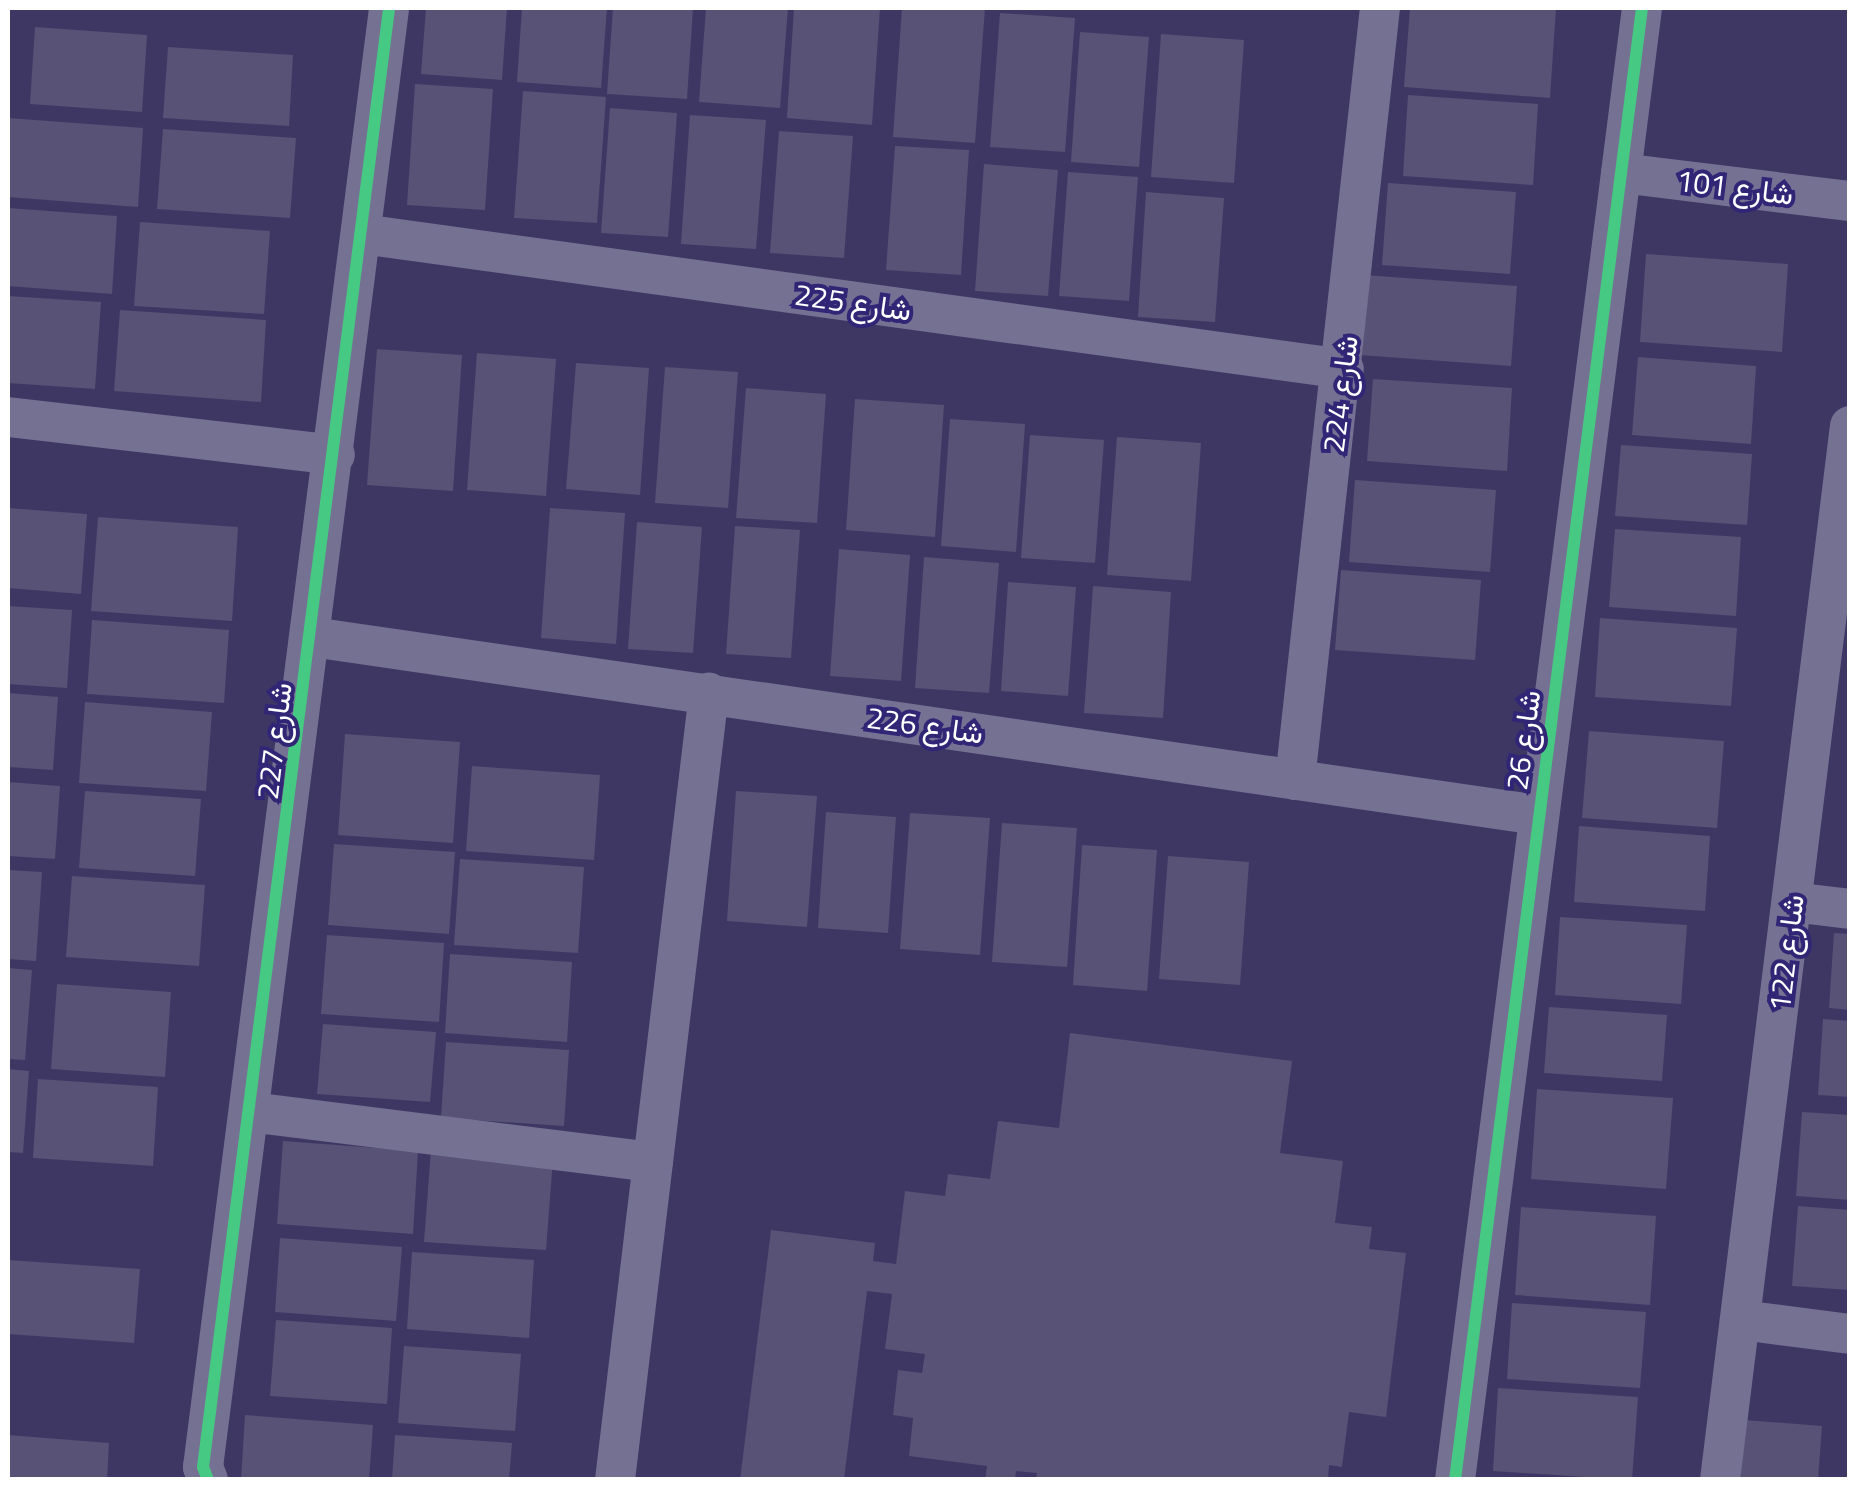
<!DOCTYPE html>
<html>
<head>
<meta charset="utf-8">
<style>
	body { margin:0 }
	#map { position:relative; width:1857px; height:1487px; overflow:hidden; background:#3e3764; font-family:"Titillium Web",Vazirmatn,sans-serif }
	div>[style] { position:absolute }
	[style*='--x'] { left:calc(var(--x)*1px); top:calc(var(--y)*1px); width:calc(var(--w)*1px); rotate:calc(var(--a)*1deg) }
	.building>* { inset:0; background:#575276 }
	.minor>* { height:40px; margin:-20px; padding:0 20px; transform-origin:20px; border-radius:20px; background:#757193 }
	.cycleway>* { height:12px; margin:-6px; padding:0 6px; transform-origin:6px; border-radius:6px; background:#46c982 }
	span { translate:-50% -50%; white-space:nowrap; text-align:center; line-height:1.15; -webkit-text-stroke:8px #312576; paint-order:stroke }
	.street-label { font-size:30px; color:#fff }
	.frame { position:absolute; inset:0; border:10px solid #fff; pointer-events:none }
</style>
</head>
<body>
<div id="map">
	<div class="building">
		<i style="clip-path:polygon(426px 8px,507px 8px,502px 80px,421px 74px)"></i>
		<i style="clip-path:polygon(522px 8px,607px 8px,601px 88px,517px 82px)"></i>
		<i style="clip-path:polygon(613px 8px,693px 8px,687px 99px,607px 94px)"></i>
		<i style="clip-path:polygon(706px 8px,788px 8px,780px 108px,699px 102px)"></i>
		<i style="clip-path:polygon(794px 8px,880px 8px,872px 125px,787px 118px)"></i>
		<i style="clip-path:polygon(902px 8px,985px 8px,975px 143px,893px 137px)"></i>
		<i style="clip-path:polygon(1410px 8px,1556px 8px,1550px 98px,1404px 87px)"></i>
		<i style="clip-path:polygon(1000px 13px,1075px 18px,1065px 152px,990px 147px)"></i>
		<i style="clip-path:polygon(35px 27px,147px 35px,142px 112px,30px 104px)"></i>
		<i style="clip-path:polygon(1080px 32px,1149px 37px,1139px 167px,1071px 162px)"></i>
		<i style="clip-path:polygon(1161px 34px,1244px 40px,1234px 183px,1151px 177px)"></i>
		<i style="clip-path:polygon(168px 47px,293px 55px,289px 126px,163px 118px)"></i>
		<i style="clip-path:polygon(415px 84px,493px 89px,485px 210px,407px 205px)"></i>
		<i style="clip-path:polygon(523px 91px,606px 97px,597px 223px,514px 218px)"></i>
		<i style="clip-path:polygon(1408px 95px,1538px 104px,1533px 185px,1403px 176px)"></i>
		<i style="clip-path:polygon(610px 108px,677px 113px,668px 237px,601px 233px)"></i>
		<i style="clip-path:polygon(690px 115px,766px 120px,756px 249px,681px 244px)"></i>
		<i style="clip-path:polygon(8px 118px,143px 128px,138px 207px,8px 197px)"></i>
		<i style="clip-path:polygon(163px 129px,296px 138px,290px 218px,157px 209px)"></i>
		<i style="clip-path:polygon(779px 131px,853px 136px,844px 258px,770px 253px)"></i>
		<i style="clip-path:polygon(895px 146px,969px 150px,961px 275px,886px 270px)"></i>
		<i style="clip-path:polygon(984px 164px,1058px 170px,1048px 296px,975px 291px)"></i>
		<i style="clip-path:polygon(1068px 172px,1138px 177px,1129px 301px,1059px 296px)"></i>
		<i style="clip-path:polygon(1388px 183px,1516px 192px,1510px 274px,1382px 265px)"></i>
		<i style="clip-path:polygon(1146px 192px,1224px 198px,1215px 322px,1138px 317px)"></i>
		<i style="clip-path:polygon(8px 208px,117px 216px,112px 294px,8px 286px)"></i>
		<i style="clip-path:polygon(140px 222px,270px 231px,264px 314px,134px 306px)"></i>
		<i style="clip-path:polygon(1646px 254px,1788px 264px,1782px 352px,1640px 342px)"></i>
		<i style="clip-path:polygon(1364px 275px,1517px 286px,1511px 366px,1359px 355px)"></i>
		<i style="clip-path:polygon(8px 296px,101px 302px,95px 389px,8px 383px)"></i>
		<i style="clip-path:polygon(120px 310px,266px 320px,261px 402px,114px 391px)"></i>
		<i style="clip-path:polygon(377px 349px,462px 355px,453px 491px,367px 485px)"></i>
		<i style="clip-path:polygon(477px 353px,556px 359px,546px 496px,467px 490px)"></i>
		<i style="clip-path:polygon(1638px 357px,1756px 366px,1751px 444px,1632px 435px)"></i>
		<i style="clip-path:polygon(576px 363px,649px 368px,640px 495px,566px 489px)"></i>
		<i style="clip-path:polygon(665px 367px,738px 372px,728px 508px,655px 503px)"></i>
		<i style="clip-path:polygon(1373px 379px,1512px 388px,1507px 471px,1367px 461px)"></i>
		<i style="clip-path:polygon(746px 388px,826px 394px,817px 523px,736px 518px)"></i>
		<i style="clip-path:polygon(855px 399px,944px 405px,935px 537px,846px 530px)"></i>
		<i style="clip-path:polygon(950px 419px,1025px 424px,1016px 552px,941px 546px)"></i>
		<i style="clip-path:polygon(1030px 435px,1104px 440px,1095px 563px,1021px 558px)"></i>
		<i style="clip-path:polygon(1117px 437px,1201px 443px,1191px 581px,1107px 575px)"></i>
		<i style="clip-path:polygon(1621px 445px,1752px 454px,1747px 525px,1615px 516px)"></i>
		<i style="clip-path:polygon(1355px 480px,1496px 490px,1490px 572px,1349px 562px)"></i>
		<i style="clip-path:polygon(8px 508px,87px 514px,81px 594px,8px 588px)"></i>
		<i style="clip-path:polygon(550px 508px,625px 513px,616px 644px,541px 638px)"></i>
		<i style="clip-path:polygon(98px 517px,238px 527px,232px 621px,91px 611px)"></i>
		<i style="clip-path:polygon(637px 522px,702px 527px,693px 653px,628px 649px)"></i>
		<i style="clip-path:polygon(735px 526px,800px 530px,791px 658px,726px 654px)"></i>
		<i style="clip-path:polygon(1615px 529px,1741px 537px,1736px 616px,1609px 607px)"></i>
		<i style="clip-path:polygon(839px 549px,910px 555px,901px 681px,830px 676px)"></i>
		<i style="clip-path:polygon(924px 557px,999px 563px,989px 693px,915px 688px)"></i>
		<i style="clip-path:polygon(1341px 570px,1481px 580px,1475px 660px,1335px 650px)"></i>
		<i style="clip-path:polygon(1008px 582px,1076px 587px,1068px 696px,1001px 691px)"></i>
		<i style="clip-path:polygon(1093px 586px,1171px 592px,1163px 718px,1084px 713px)"></i>
		<i style="clip-path:polygon(8px 606px,72px 610px,67px 688px,8px 684px)"></i>
		<i style="clip-path:polygon(1600px 618px,1737px 628px,1731px 706px,1595px 697px)"></i>
		<i style="clip-path:polygon(92px 620px,229px 630px,224px 703px,87px 694px)"></i>
		<i style="clip-path:polygon(8px 693px,58px 697px,53px 770px,8px 767px)"></i>
		<i style="clip-path:polygon(85px 702px,212px 712px,206px 791px,79px 783px)"></i>
		<i style="clip-path:polygon(1589px 731px,1724px 741px,1717px 828px,1582px 818px)"></i>
		<i style="clip-path:polygon(345px 734px,460px 742px,453px 843px,338px 835px)"></i>
		<i style="clip-path:polygon(472px 766px,600px 775px,594px 860px,466px 851px)"></i>
		<i style="clip-path:polygon(8px 782px,60px 786px,55px 859px,8px 856px)"></i>
		<i style="clip-path:polygon(85px 791px,201px 799px,195px 876px,79px 868px)"></i>
		<i style="clip-path:polygon(736px 791px,817px 796px,807px 927px,727px 921px)"></i>
		<i style="clip-path:polygon(826px 812px,896px 817px,888px 933px,818px 928px)"></i>
		<i style="clip-path:polygon(910px 813px,990px 818px,980px 955px,900px 949px)"></i>
		<i style="clip-path:polygon(1002px 823px,1077px 828px,1067px 967px,992px 962px)"></i>
		<i style="clip-path:polygon(1579px 826px,1710px 836px,1705px 911px,1574px 902px)"></i>
		<i style="clip-path:polygon(334px 844px,455px 852px,449px 934px,328px 925px)"></i>
		<i style="clip-path:polygon(1082px 845px,1157px 850px,1147px 991px,1073px 985px)"></i>
		<i style="clip-path:polygon(1168px 856px,1249px 862px,1240px 985px,1159px 979px)"></i>
		<i style="clip-path:polygon(460px 859px,584px 867px,578px 953px,454px 945px)"></i>
		<i style="clip-path:polygon(8px 870px,42px 872px,36px 961px,8px 959px)"></i>
		<i style="clip-path:polygon(72px 876px,205px 885px,199px 966px,66px 957px)"></i>
		<i style="clip-path:polygon(1560px 917px,1687px 925px,1681px 1004px,1555px 995px)"></i>
		<i style="clip-path:polygon(1834px 933px,1850px 934px,1850px 1010px,1829px 1008px)"></i>
		<i style="clip-path:polygon(327px 935px,444px 943px,439px 1022px,321px 1014px)"></i>
		<i style="clip-path:polygon(450px 954px,572px 962px,567px 1042px,445px 1033px)"></i>
		<i style="clip-path:polygon(8px 968px,32px 970px,25px 1060px,8px 1059px)"></i>
		<i style="clip-path:polygon(57px 984px,171px 992px,165px 1077px,51px 1069px)"></i>
		<i style="clip-path:polygon(1549px 1007px,1667px 1015px,1662px 1081px,1544px 1073px)"></i>
		<i style="clip-path:polygon(1823px 1019px,1850px 1021px,1850px 1097px,1818px 1095px)"></i>
		<i style="clip-path:polygon(323px 1024px,436px 1032px,430px 1102px,317px 1094px)"></i>
		<i style="clip-path:polygon(1070px 1033px,1292px 1061px,1280px 1153px,1343px 1161px,1335px 1223px,1372px 1227px,1369px 1249px,1406px 1253px,1386px 1417px,1349px 1412px,1342px 1467px,1329px 1465px,1328px 1480px,1036px 1480px,1037px 1473px,1016px 1471px,1015px 1480px,985px 1480px,987px 1466px,909px 1456px,913px 1418px,893px 1415px,898px 1370px,922px 1373px,925px 1354px,885px 1349px,892px 1294px,867px 1291px,844px 1480px,740px 1480px,771px 1230px,875px 1243px,873px 1261px,896px 1264px,905px 1191px,945px 1196px,948px 1174px,990px 1179px,998px 1121px,1059px 1128px)"></i>
		<i style="clip-path:polygon(446px 1042px,569px 1050px,564px 1126px,441px 1118px)"></i>
		<i style="clip-path:polygon(8px 1069px,29px 1071px,23px 1153px,8px 1152px)"></i>
		<i style="clip-path:polygon(38px 1079px,158px 1087px,153px 1166px,33px 1158px)"></i>
		<i style="clip-path:polygon(1537px 1089px,1673px 1098px,1666px 1189px,1531px 1179px)"></i>
		<i style="clip-path:polygon(1802px 1112px,1850px 1115px,1850px 1200px,1796px 1196px)"></i>
		<i style="clip-path:polygon(283px 1141px,418px 1151px,413px 1234px,277px 1224px)"></i>
		<i style="clip-path:polygon(431px 1150px,553px 1159px,546px 1250px,424px 1242px)"></i>
		<i style="clip-path:polygon(1798px 1206px,1850px 1210px,1850px 1290px,1792px 1286px)"></i>
		<i style="clip-path:polygon(1521px 1207px,1656px 1216px,1650px 1305px,1515px 1295px)"></i>
		<i style="clip-path:polygon(280px 1238px,402px 1247px,396px 1321px,275px 1312px)"></i>
		<i style="clip-path:polygon(412px 1252px,534px 1260px,529px 1338px,407px 1329px)"></i>
		<i style="clip-path:polygon(8px 1260px,140px 1269px,134px 1343px,8px 1334px)"></i>
		<i style="clip-path:polygon(1512px 1303px,1646px 1312px,1640px 1388px,1507px 1379px)"></i>
		<i style="clip-path:polygon(276px 1320px,392px 1328px,387px 1404px,270px 1396px)"></i>
		<i style="clip-path:polygon(404px 1346px,521px 1354px,515px 1431px,398px 1423px)"></i>
		<i style="clip-path:polygon(1498px 1388px,1638px 1397px,1632px 1480px,1493px 1471px)"></i>
		<i style="clip-path:polygon(245px 1415px,373px 1425px,369px 1480px,241px 1480px)"></i>
		<i style="clip-path:polygon(1744px 1420px,1822px 1426px,1818px 1480px,1740px 1480px)"></i>
		<i style="clip-path:polygon(8px 1435px,109px 1443px,107px 1480px,8px 1480px)"></i>
		<i style="clip-path:polygon(395px 1435px,512px 1443px,509px 1480px,392px 1480px)"></i>
	</div>
	<div class="minor">
		<i style="--x:1621;--y:173;--w:231;--a:7"></i>
		<i style="--x:362;--y:234;--w:991;--a:7.83"></i>
		<i style="--x:8;--y:417;--w:329;--a:6.6"></i>
		<i style="--x:312;--y:637;--w:1239;--a:8.26"></i>
		<i style="--x:1295;--y:780;--w:777;--a:-83.72"></i>
		<i style="--x:1792;--y:902;--w:58;--a:6.9"></i>
		<i style="--x:250;--y:1112;--w:406;--a:7.1"></i>
		<i style="--x:1741;--y:1320;--w:110;--a:7.3"></i>
		<i style="--x:208;--y:1480;--w:14;--a:-111"></i>
		<i style="--x:203;--y:1467;--w:1471;--a:-82.73"></i>
		<i style="--x:615;--y:1480;--w:793;--a:-83.19"></i>
		<i style="--x:1455;--y:1480;--w:1484;--a:-82.76"></i>
		<i style="--x:1720;--y:1480;--w:1062;--a:-82.97"></i>
	</div>
	<div class="cycleway">
		<i style="--x:208;--y:1480;--w:14;--a:-111"></i>
		<i style="--x:203;--y:1467;--w:1471;--a:-82.73"></i>
		<i style="--x:1455;--y:1480;--w:1484;--a:-82.76"></i>
	</div>
	<div class="street-label">
		<span style="left:1735px;top:187px;rotate:7deg">شارع 101</span>
		<span style="left:853px;top:302px;rotate:8deg">شارع 225</span>
		<span style="left:1340px;top:394px;rotate:-83deg">شارع 224</span>
		<span style="left:925px;top:725px;rotate:8deg">شارع 226</span>
		<span style="left:1523px;top:740px;rotate:-82deg">شارع 26</span>
		<span style="left:274px;top:741px;rotate:-83deg">شارع 227</span>
		<span style="left:1786px;top:953px;rotate:-83deg">شارع 122</span>
	</div>
	<div class="frame"></div>
</div>
</body>
</html>
